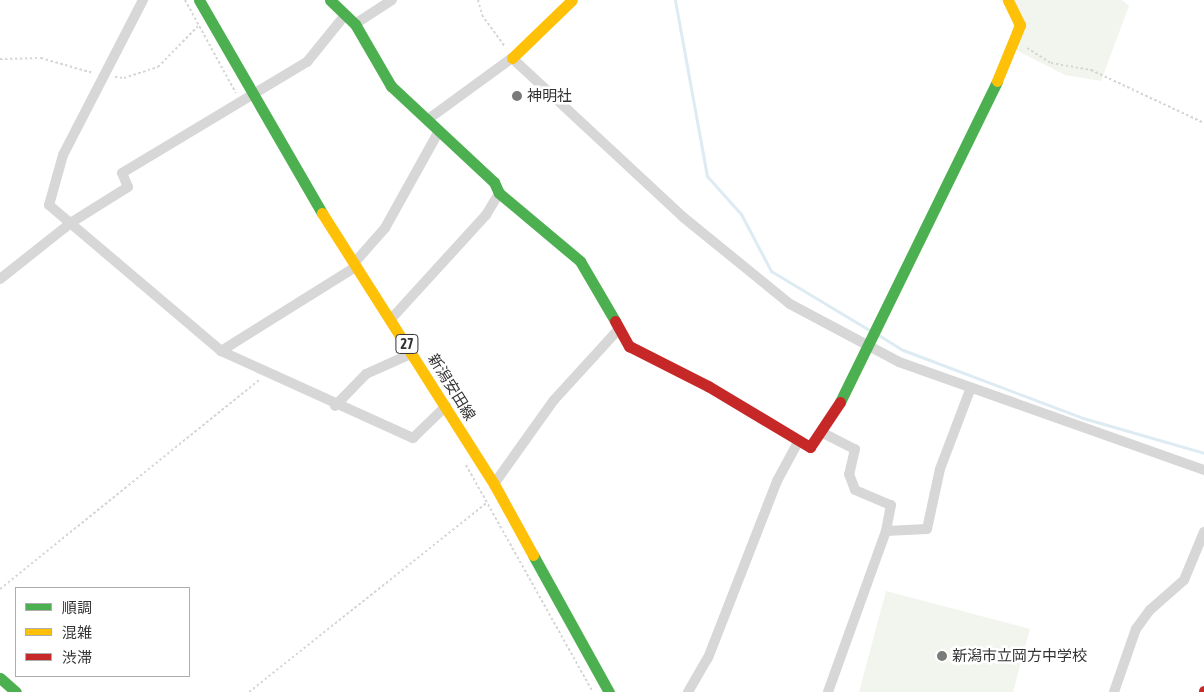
<!DOCTYPE html>
<html>
<head>
<meta charset="utf-8">
<style>
	body { margin:0 }
	#map { position:relative; width:1204px; height:692px; overflow:hidden; background:#fff; font-family:"Asap Condensed","Noto Sans JP",sans-serif }
	div>[style] { position:absolute }
	[style*='--x'] { left:calc(var(--x)*1px); top:calc(var(--y)*1px); width:calc(var(--w)*1px); rotate:calc(var(--a)*1deg) }
	.green>* { inset:0; background:#f1f5ed }
	.stream>* { height:3px; margin:-1.5px; padding:0 1.5px; transform-origin:1.5px; border-radius:1.5px; background:#ddebf3 }
	.path>* { height:2px; margin-top:-1px; transform-origin:0; background:repeating-linear-gradient(90deg,#d6d6d6 0 2.5px,transparent 0 5px) }
	.street>* { height:10px; margin:-5px; padding:0 5px; transform-origin:5px; border-radius:5px; background:#d7d7d7 }
	.fast>* { height:11px; margin:-5.5px; padding:0 5.5px; transform-origin:5.5px; border-radius:5.5px; background:#4caf50 }
	.slow>* { height:11px; margin:-5.5px; padding:0 5.5px; transform-origin:5.5px; border-radius:5.5px; background:#ffc107 }
	.jam>* { height:11px; margin:-5.5px; padding:0 5.5px; transform-origin:5.5px; border-radius:5.5px; background:#c62828 }
	.dots>* { width:14px; height:14px; translate:-50% -50%; box-sizing:border-box; border:2px solid #fff; border-radius:50% }
	span { translate:-50% -50%; white-space:nowrap; text-align:center; line-height:1.15; -webkit-text-stroke:5px #fff; paint-order:stroke }
	.shield-label span { padding:1px 4px; background:#fff; border:1px solid; border-radius:4px; -webkit-text-stroke-width:0 }
	.shield-label { font-size:14px; color:#333; font-weight:700 }
	.poi-label { font-size:15px; color:#333 }
	.left { translate:0 -50%; text-align:left }
	.street-label { font-size:15px; color:#333 }
	.legend { position:absolute; left:15px; top:587px; width:175px; height:90px; box-sizing:border-box; background:#fff; border:1px solid #adadad; margin:0; padding:6px 9px; list-style:none; font-size:15px; color:#333 }
	.legend li { display:flex; align-items:center; gap:10px; height:25px }
	.legend b { width:25px; border:1px solid #adadad }
</style>
</head>
<body>
<div id="map">
	<div class="green">
		<i style="clip-path:polygon(1005px 0,1122px 0,1129px 6px,1101px 81px,1065px 75px,1010px 47px,1015px 11px)"></i>
		<i style="clip-path:polygon(886px 591px,1030px 629px,1013px 692px,859px 692px)"></i>
	</div>
	<div class="stream">
		<i style="--x:675;--y:0;--w:179;--a:79.7"></i>
		<i style="--x:707;--y:176;--w:51;--a:48.2"></i>
		<i style="--x:741;--y:214;--w:64;--a:62.2"></i>
		<i style="--x:771;--y:271;--w:117;--a:31"></i>
		<i style="--x:877;--y:334;--w:31;--a:32"></i>
		<i style="--x:903;--y:350;--w:192;--a:20.7"></i>
		<i style="--x:1083;--y:418;--w:126;--a:16.1"></i>
	</div>
	<div class="path">
		<i style="--x:185;--y:0;--w:106;--a:61.3"></i>
		<i style="--x:478;--y:0;--w:16;--a:75"></i>
		<i style="--x:482;--y:15;--w:39;--a:54"></i>
		<i style="--x:1027;--y:48;--w:28;--a:32"></i>
		<i style="--x:1051;--y:63;--w:41;--a:9.9"></i>
		<i style="--x:1091;--y:70;--w:125;--a:25.1"></i>
		<i style="--x:0;--y:59;--w:41;--a:-1.4"></i>
		<i style="--x:41;--y:58;--w:54;--a:16.1"></i>
		<i style="--x:115;--y:77;--w:9;--a:6"></i>
		<i style="--x:124;--y:78;--w:36;--a:-18"></i>
		<i style="--x:158;--y:67;--w:57;--a:-45.7"></i>
		<i style="--x:466;--y:465;--w:260;--a:60.8"></i>
		<i style="--x:0;--y:589;--w:333;--a:-38.9"></i>
		<i style="--x:249;--y:692;--w:305;--a:-38.5"></i>
	</div>
	<div class="street">
		<i style="--x:143;--y:0;--w:174;--a:117.3"></i>
		<i style="--x:63;--y:155;--w:52;--a:105.6"></i>
		<i style="--x:49;--y:205;--w:226;--a:40.3"></i>
		<i style="--x:221;--y:351;--w:211;--a:24.4"></i>
		<i style="--x:413;--y:438;--w:46;--a:-44.1"></i>
		<i style="--x:355;--y:24;--w:44;--a:-33"></i>
		<i style="--x:427;--y:120;--w:105;--a:-36.1"></i>
		<i style="--x:512;--y:58;--w:233;--a:42.9"></i>
		<i style="--x:683;--y:217;--w:138;--a:39.1"></i>
		<i style="--x:790;--y:304;--w:123;--a:28"></i>
		<i style="--x:899;--y:362;--w:324;--a:19.5"></i>
		<i style="--x:356;--y:261;--w:44;--a:-48.7"></i>
		<i style="--x:385;--y:228;--w:111;--a:-60.9"></i>
		<i style="--x:0;--y:279;--w:92;--a:-38.4"></i>
		<i style="--x:72;--y:222;--w:66;--a:-32"></i>
		<i style="--x:128;--y:187;--w:15;--a:-113"></i>
		<i style="--x:122;--y:173;--w:216;--a:-31"></i>
		<i style="--x:307;--y:62;--w:60;--a:-51"></i>
		<i style="--x:391;--y:319;--w:141;--a:-47.6"></i>
		<i style="--x:486;--y:215;--w:26;--a:-59"></i>
		<i style="--x:221;--y:351;--w:160;--a:-32"></i>
		<i style="--x:335;--y:406;--w:45;--a:-45.9"></i>
		<i style="--x:366;--y:374;--w:51;--a:-24.1"></i>
		<i style="--x:823;--y:433;--w:36;--a:27"></i>
		<i style="--x:855;--y:449;--w:26;--a:103"></i>
		<i style="--x:849;--y:474;--w:17;--a:69"></i>
		<i style="--x:855;--y:490;--w:39;--a:23"></i>
		<i style="--x:891;--y:505;--w:26;--a:101"></i>
		<i style="--x:494;--y:484;--w:103;--a:-54.5"></i>
		<i style="--x:554;--y:400;--w:93;--a:-47.6"></i>
		<i style="--x:688;--y:692;--w:39;--a:-60"></i>
		<i style="--x:708;--y:658;--w:190;--a:-68.7"></i>
		<i style="--x:777;--y:481;--w:44;--a:-61.7"></i>
		<i style="--x:828;--y:692;--w:171;--a:-70.2"></i>
		<i style="--x:886;--y:531;--w:41;--a:-2.8"></i>
		<i style="--x:927;--y:529;--w:61;--a:-77.8"></i>
		<i style="--x:940;--y:469;--w:85;--a:-69.2"></i>
		<i style="--x:1114;--y:692;--w:67;--a:-70.8"></i>
		<i style="--x:1136;--y:629;--w:24;--a:-54"></i>
		<i style="--x:1150;--y:610;--w:45;--a:-41.4"></i>
		<i style="--x:1184;--y:580;--w:52;--a:-67.4"></i>
	</div>
	<div class="fast">
		<i style="--x:199;--y:0;--w:246;--a:60"></i>
		<i style="--x:330;--y:0;--w:35;--a:44"></i>
		<i style="--x:355;--y:24;--w:72;--a:59.9"></i>
		<i style="--x:391;--y:86;--w:141;--a:43"></i>
		<i style="--x:494;--y:182;--w:12;--a:66"></i>
		<i style="--x:499;--y:193;--w:106;--a:40"></i>
		<i style="--x:580;--y:261;--w:69;--a:59.7"></i>
		<i style="--x:840;--y:402;--w:357;--a:-63.9"></i>
		<i style="--x:533;--y:555;--w:157;--a:61"></i>
		<i style="--x:0;--y:678;--w:21;--a:41"></i>
	</div>
	<div class="slow">
		<i style="--x:512;--y:58;--w:83;--a:-44"></i>
		<i style="--x:997;--y:81;--w:61;--a:-67.7"></i>
		<i style="--x:1020;--y:25;--w:28;--a:-116"></i>
		<i style="--x:322;--y:213;--w:321;--a:57.6"></i>
		<i style="--x:494;--y:484;--w:81;--a:61.2"></i>
	</div>
	<div class="jam">
		<i style="--x:615;--y:321;--w:29;--a:61"></i>
		<i style="--x:629;--y:346;--w:89;--a:26.9"></i>
		<i style="--x:708;--y:386;--w:119;--a:30.9"></i>
		<i style="--x:810;--y:447;--w:54;--a:-56.3"></i>
		<i style="--x:1204;--y:691;--w:1;--a:90"></i>
	</div>
	<div class="dots">
		<i style="left:517px;top:96px;background:#7a7a7a"></i>
		<i style="left:942px;top:656px;background:#7a7a7a"></i>
	</div>
	<div class="shield-label">
		<span style="left:407px;top:344px">27</span>
	</div>
	<div class="poi-label">
		<span class="left" style="left:527px;top:96px">神明社</span>
		<span class="left" style="left:952px;top:656px">新潟市立岡方中学校</span>
	</div>
	<div class="street-label">
		<span style="left:452px;top:387px;rotate:58deg">新潟安田線</span>
	</div>
	<ul class="legend">
	<li><b style="height:6px;background:#4caf50"></b>順調</li>
	<li><b style="height:6px;background:#ffc107"></b>混雑</li>
	<li><b style="height:6px;background:#c62828"></b>渋滞</li>
	</ul>
</div>
</body>
</html>
